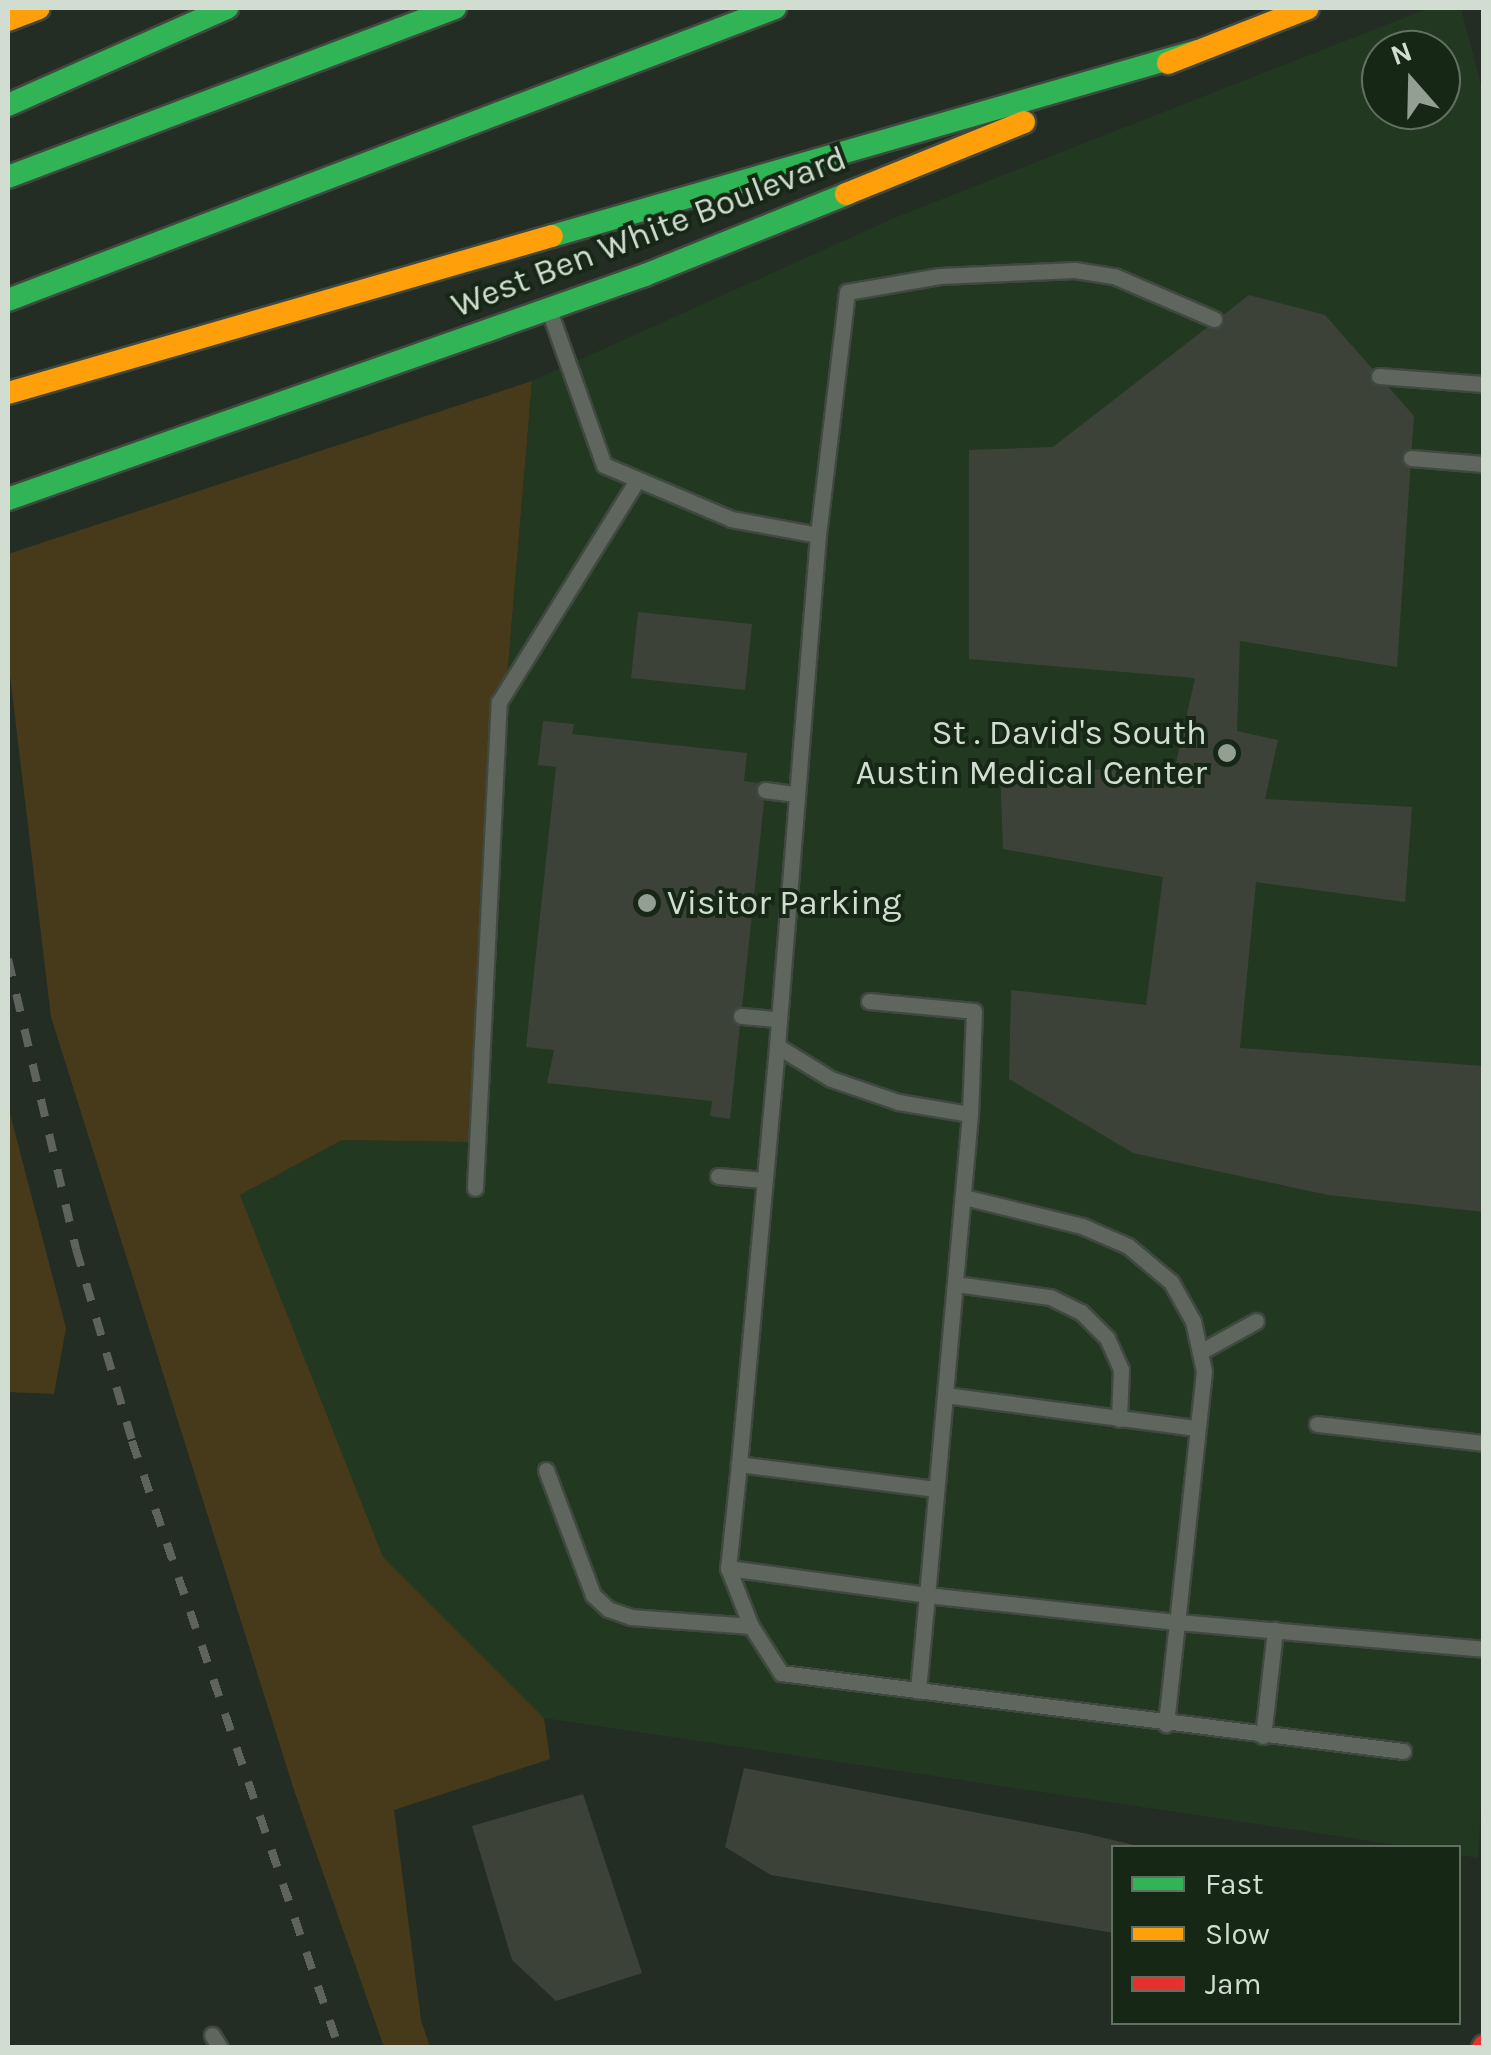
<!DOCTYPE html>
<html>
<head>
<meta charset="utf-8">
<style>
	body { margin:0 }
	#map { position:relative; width:1491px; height:2055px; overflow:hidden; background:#232d23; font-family:Karla,sans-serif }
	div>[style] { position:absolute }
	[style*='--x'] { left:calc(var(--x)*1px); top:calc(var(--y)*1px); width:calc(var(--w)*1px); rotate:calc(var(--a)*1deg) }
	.built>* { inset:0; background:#223821 }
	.green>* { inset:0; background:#463a1a }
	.building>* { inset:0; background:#3d4238 }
	.roads { filter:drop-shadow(2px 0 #404940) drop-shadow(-2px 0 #404940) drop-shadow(0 2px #404940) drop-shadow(0 -2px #404940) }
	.lane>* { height:15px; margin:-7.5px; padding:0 7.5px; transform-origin:7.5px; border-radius:7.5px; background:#5e665d }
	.fast>* { height:22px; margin:-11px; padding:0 11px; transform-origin:11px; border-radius:11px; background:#30b455 }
	.slow>* { height:22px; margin:-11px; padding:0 11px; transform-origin:11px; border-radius:11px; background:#ff9f0a }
	.jam>* { height:22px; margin:-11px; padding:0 11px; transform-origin:11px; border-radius:11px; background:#e5322d }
	.rail>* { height:8px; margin-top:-4px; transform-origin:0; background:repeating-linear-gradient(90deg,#5e645d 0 18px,transparent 0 36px) }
	.dots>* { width:28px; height:28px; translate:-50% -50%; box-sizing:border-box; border:5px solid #162815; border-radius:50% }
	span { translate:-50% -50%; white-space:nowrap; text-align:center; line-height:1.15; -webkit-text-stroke:8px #162815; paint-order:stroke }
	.street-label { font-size:35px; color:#d1ddd0 }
	.poi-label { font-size:35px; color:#d1ddd0 }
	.right { translate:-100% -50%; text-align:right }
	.left { translate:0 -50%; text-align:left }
	.frame { position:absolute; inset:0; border:10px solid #d1ddd0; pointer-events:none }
	.legend { position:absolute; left:1111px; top:1845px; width:350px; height:180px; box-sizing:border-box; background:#162815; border:2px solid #617060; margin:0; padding:12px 18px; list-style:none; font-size:30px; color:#d1ddd0 }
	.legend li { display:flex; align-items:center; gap:20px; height:50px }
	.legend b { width:50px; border:2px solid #617060 }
	.north { position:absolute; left:1361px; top:30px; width:100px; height:100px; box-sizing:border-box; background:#162815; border:2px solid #617060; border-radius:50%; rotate:340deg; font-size:28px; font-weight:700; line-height:40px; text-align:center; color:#d1ddd0 }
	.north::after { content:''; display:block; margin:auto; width:35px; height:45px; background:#949f93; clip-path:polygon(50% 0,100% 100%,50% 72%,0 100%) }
</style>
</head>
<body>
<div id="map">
	<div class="built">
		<i style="clip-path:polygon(evenodd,1429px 8px,1461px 8px,1484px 97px,1484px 1762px,1478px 1858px,1459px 1855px,1458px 1848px,1411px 1847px,544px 1718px,383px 1557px,240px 1195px,342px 1140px,468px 1142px,532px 381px,899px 216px,1429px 8px,1381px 50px,1441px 50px,1441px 110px,1381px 110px,1381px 50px)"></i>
	</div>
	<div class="green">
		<i style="clip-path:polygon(532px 381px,468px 1142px,342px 1140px,240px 1195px,383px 1557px,544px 1718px,550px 1759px,394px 1810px,421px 2020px,430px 2047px,384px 2047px,294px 1790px,51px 1017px,8px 659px,8px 554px)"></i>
		<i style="clip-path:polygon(8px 1106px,66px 1328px,54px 1394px,8px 1392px)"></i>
	</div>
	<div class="building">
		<i style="clip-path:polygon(1249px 295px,1325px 315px,1414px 416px,1397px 667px,1240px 641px,1237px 731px,1278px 740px,1265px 799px,1412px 807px,1405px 902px,1256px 882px,1240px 1048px,1484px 1066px,1484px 1212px,1328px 1195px,1133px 1153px,1009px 1079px,1011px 990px,1146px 1005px,1163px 877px,1003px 849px,1000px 766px,1174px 772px,1195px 678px,969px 659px,969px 450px,1053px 447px)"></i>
		<i style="clip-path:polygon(638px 612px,752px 624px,745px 690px,631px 678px)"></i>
		<i style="clip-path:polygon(543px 721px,574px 724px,572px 734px,747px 753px,744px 781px,766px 784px,730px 1119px,710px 1116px,712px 1101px,547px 1083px,554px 1050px,526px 1047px,556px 767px,538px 765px)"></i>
		<i style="clip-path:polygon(744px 1768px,1088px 1834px,1146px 1848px,1114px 1848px,1114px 1933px,771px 1875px,725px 1847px)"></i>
		<i style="clip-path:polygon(583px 1794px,642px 1973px,556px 2001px,512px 1960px,472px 1826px)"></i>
	</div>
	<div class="roads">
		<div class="lane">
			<i style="--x:549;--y:310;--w:164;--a:70.5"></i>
			<i style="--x:604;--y:465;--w:138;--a:23"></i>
			<i style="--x:731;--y:519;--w:88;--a:10.4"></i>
			<i style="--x:818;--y:535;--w:245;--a:-83.2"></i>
			<i style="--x:847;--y:292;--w:94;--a:-9.8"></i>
			<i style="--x:940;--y:276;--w:135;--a:-2.5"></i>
			<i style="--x:1075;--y:270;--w:39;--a:9"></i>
			<i style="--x:1114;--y:276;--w:109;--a:23.3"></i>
			<i style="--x:1379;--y:376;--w:105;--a:4.4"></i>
			<i style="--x:1411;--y:458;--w:73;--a:4.7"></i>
			<i style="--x:818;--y:535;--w:513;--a:94.59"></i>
			<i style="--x:777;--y:1046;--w:63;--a:31.4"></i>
			<i style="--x:831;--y:1079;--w:71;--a:18.9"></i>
			<i style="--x:898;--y:1102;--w:73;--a:9.5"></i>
			<i style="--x:970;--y:1114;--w:483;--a:95.1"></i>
			<i style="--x:927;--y:1595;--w:251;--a:6.2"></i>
			<i style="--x:1177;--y:1622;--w:103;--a:96.2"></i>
			<i style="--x:765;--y:790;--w:30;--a:8"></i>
			<i style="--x:869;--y:1001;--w:105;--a:5.4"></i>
			<i style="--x:974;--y:1011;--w:103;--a:92.2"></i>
			<i style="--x:741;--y:1016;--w:37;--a:5"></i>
			<i style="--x:718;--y:1176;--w:46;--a:5"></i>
			<i style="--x:475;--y:1188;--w:487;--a:-87.2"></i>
			<i style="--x:499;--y:702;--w:261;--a:-58.1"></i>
			<i style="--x:964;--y:1197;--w:122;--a:13.8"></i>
			<i style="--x:1082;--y:1226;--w:50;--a:23.5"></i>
			<i style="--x:1128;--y:1246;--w:56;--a:39.9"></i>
			<i style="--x:1171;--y:1282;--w:45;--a:60.6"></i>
			<i style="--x:1193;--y:1321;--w:51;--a:77.6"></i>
			<i style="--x:1204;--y:1371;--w:252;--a:96.1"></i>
			<i style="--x:1177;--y:1622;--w:308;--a:5"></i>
			<i style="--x:956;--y:1284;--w:95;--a:7.9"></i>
			<i style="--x:1050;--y:1297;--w:34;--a:26"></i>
			<i style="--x:1081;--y:1312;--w:37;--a:45"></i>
			<i style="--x:1107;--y:1338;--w:34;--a:66"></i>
			<i style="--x:1121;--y:1369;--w:50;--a:92.3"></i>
			<i style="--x:1200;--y:1352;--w:64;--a:-29"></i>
			<i style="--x:945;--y:1395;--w:254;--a:7.5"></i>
			<i style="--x:1317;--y:1424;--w:168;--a:6.5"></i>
			<i style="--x:739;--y:1464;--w:420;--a:-84.8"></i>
			<i style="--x:546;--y:1470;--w:134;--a:69.4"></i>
			<i style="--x:593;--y:1595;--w:21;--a:43"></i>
			<i style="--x:608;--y:1609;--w:24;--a:19"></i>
			<i style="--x:631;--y:1617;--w:120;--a:4.3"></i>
			<i style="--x:936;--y:1489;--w:199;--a:-172.8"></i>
			<i style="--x:739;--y:1464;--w:105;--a:96"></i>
			<i style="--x:728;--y:1568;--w:62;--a:68.4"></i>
			<i style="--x:751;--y:1626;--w:56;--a:57.4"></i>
			<i style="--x:781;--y:1673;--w:627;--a:7.15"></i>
			<i style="--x:728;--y:1568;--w:201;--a:7.7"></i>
			<i style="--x:927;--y:1595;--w:96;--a:95.4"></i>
			<i style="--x:1263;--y:1736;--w:107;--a:-83.5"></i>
			<i style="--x:212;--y:2035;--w:15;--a:58"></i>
		</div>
		<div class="fast">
			<i style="--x:8;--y:105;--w:240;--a:-23.9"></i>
			<i style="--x:8;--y:177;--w:478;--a:-20.7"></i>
			<i style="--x:552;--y:236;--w:671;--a:-16"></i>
			<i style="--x:8;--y:300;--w:821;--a:-20.84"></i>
			<i style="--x:8;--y:499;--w:675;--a:-19.37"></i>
			<i style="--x:645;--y:275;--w:217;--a:-21.9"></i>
		</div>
		<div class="slow">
			<i style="--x:8;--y:20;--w:33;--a:-21"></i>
			<i style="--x:1168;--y:63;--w:150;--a:-21.4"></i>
			<i style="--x:846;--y:194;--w:192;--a:-22"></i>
			<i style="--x:8;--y:393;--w:566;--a:-16.1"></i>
		</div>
		<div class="jam">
			<i style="--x:1483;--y:2048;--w:2;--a:-63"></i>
		</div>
	</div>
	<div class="rail">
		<i style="--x:8;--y:959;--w:298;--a:76.8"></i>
		<i style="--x:76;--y:1249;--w:200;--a:73.7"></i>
		<i style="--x:132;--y:1441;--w:641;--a:71.17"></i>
	</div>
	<div class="dots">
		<i style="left:1227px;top:753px;background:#949f93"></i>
		<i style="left:647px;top:903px;background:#949f93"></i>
	</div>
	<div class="street-label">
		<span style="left:649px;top:232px;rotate:-21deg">West Ben White Boulevard</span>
	</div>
	<div class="poi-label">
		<span class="right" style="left:1207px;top:753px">St . David's South<br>Austin Medical Center</span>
		<span class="left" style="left:667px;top:903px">Visitor Parking</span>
	</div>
	<div class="frame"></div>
	<ul class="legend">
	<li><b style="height:12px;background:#30b455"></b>Fast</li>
	<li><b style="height:12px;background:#ff9f0a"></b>Slow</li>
	<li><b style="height:12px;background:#e5322d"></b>Jam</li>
	</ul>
	<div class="north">N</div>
</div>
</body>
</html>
